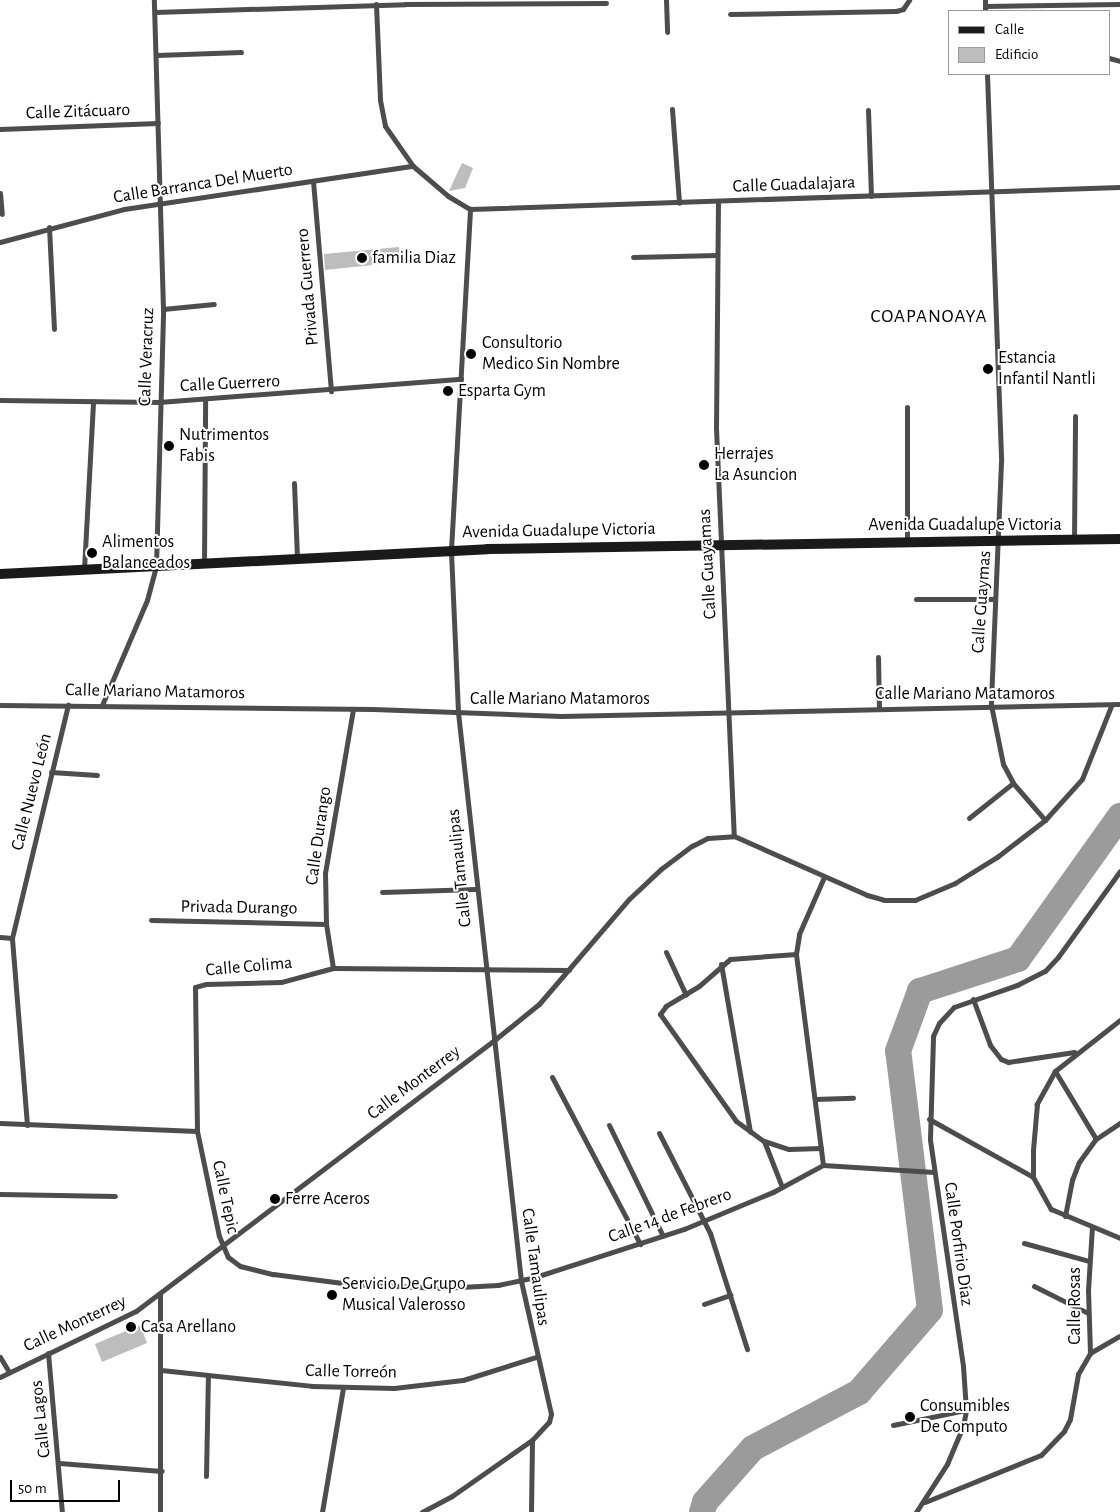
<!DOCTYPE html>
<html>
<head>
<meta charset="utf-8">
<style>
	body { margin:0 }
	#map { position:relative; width:1120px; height:1512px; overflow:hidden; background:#fff; font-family:"Alegreya Sans",sans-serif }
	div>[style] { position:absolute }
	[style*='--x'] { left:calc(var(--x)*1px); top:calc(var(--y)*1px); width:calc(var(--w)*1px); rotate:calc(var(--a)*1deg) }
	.river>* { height:26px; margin:-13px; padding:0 13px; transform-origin:13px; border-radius:13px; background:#9b9b9b }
	.building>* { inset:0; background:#bdbdbd }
	.street>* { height:5px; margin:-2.5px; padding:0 2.5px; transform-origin:2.5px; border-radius:2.5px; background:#4d4d4d }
	.secondary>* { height:10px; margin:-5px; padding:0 5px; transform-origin:5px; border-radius:5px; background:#1a1a1a }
	.dots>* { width:14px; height:14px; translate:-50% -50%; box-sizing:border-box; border:2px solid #fff; border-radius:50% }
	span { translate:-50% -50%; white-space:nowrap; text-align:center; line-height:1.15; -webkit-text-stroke:4px #fff; paint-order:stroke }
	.street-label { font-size:18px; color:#000 }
	.poi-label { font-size:18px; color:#000 }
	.left { translate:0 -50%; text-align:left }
	.neighbourhood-label { font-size:19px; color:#000; letter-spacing:1px }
	.legend { position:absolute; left:948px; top:10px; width:162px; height:65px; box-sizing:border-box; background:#fff; border:1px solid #999; margin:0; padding:6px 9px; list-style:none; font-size:15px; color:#000 }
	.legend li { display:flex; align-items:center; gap:10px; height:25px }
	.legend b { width:25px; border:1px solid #999 }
	.scale { position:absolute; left:10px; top:1480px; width:110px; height:22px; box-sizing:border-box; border:2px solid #000; border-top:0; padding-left:6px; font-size:15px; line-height:18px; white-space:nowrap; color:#000; -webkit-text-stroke:4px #fff; paint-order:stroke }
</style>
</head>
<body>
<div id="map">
	<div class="river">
		<i style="--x:702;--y:1512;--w:10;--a:-73"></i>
		<i style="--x:705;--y:1502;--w:72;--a:-48.4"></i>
		<i style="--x:753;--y:1448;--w:120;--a:-27.8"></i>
		<i style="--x:859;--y:1392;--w:108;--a:-49.1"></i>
		<i style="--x:930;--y:1310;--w:261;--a:-97"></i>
		<i style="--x:898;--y:1051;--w:64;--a:-69.9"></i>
		<i style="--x:920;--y:991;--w:103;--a:-18.1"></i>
		<i style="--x:1018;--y:959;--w:176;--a:-54.5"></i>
	</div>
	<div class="building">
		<i style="clip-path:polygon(462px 163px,473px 168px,465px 188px,449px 191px)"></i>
		<i style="clip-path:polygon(399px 247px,401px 262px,325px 270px,324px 254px)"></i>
		<i style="clip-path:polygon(140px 1325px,147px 1343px,102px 1362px,95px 1344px)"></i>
	</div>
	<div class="street">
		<i style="--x:666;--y:0;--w:32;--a:88"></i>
		<i style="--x:985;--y:0;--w:11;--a:90"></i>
		<i style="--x:376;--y:4;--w:96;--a:87.6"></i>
		<i style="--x:380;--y:100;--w:26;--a:79"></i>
		<i style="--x:385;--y:126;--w:49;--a:55"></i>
		<i style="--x:413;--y:166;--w:46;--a:40.6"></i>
		<i style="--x:448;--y:196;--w:26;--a:31"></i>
		<i style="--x:985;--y:6;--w:135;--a:-0.8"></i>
		<i style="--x:155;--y:12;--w:250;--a:-1.8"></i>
		<i style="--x:405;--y:4;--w:201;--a:-0.3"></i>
		<i style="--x:730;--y:14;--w:166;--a:-1"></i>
		<i style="--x:896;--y:11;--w:7;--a:-16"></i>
		<i style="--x:903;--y:9;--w:11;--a:-56"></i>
		<i style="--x:157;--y:55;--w:84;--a:-2"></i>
		<i style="--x:1109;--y:58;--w:11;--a:15"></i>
		<i style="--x:987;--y:74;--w:388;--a:87.9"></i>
		<i style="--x:1001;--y:462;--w:243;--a:92.4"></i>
		<i style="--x:991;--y:705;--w:60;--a:78.5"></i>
		<i style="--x:1003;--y:764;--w:21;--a:62"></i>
		<i style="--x:1013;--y:783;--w:49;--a:49.1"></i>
		<i style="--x:672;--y:109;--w:94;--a:85.7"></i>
		<i style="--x:868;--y:110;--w:86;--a:88"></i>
		<i style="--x:0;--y:129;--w:158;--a:-2.2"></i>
		<i style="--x:313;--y:181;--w:211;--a:85.1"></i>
		<i style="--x:0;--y:193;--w:21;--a:85"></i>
		<i style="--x:718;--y:201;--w:227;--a:90.5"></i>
		<i style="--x:716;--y:428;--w:408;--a:87.5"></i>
		<i style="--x:470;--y:209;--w:650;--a:-1.94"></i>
		<i style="--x:49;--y:227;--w:102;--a:87.2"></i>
		<i style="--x:0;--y:242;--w:128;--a:-14.9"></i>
		<i style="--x:124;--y:209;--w:292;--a:-8.5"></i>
		<i style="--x:633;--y:257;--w:84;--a:-1.4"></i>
		<i style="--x:163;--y:309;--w:51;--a:-5.6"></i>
		<i style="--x:0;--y:400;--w:159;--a:0.7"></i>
		<i style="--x:159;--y:402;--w:303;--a:-4.4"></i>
		<i style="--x:294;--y:483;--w:75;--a:87.7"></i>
		<i style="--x:1074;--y:540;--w:124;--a:-89.5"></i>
		<i style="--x:907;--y:542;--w:135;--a:-90"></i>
		<i style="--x:204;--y:563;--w:163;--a:-89.6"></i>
		<i style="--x:84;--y:569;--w:168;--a:-86.9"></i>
		<i style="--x:916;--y:599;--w:79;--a:0"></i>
		<i style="--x:878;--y:657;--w:51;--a:88.9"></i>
		<i style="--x:0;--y:705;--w:373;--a:0.6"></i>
		<i style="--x:373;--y:709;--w:188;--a:2.1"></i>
		<i style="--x:561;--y:716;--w:559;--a:-1.23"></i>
		<i style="--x:102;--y:705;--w:114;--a:-66.8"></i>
		<i style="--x:147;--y:600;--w:35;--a:-75"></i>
		<i style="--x:156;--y:566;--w:257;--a:-88.4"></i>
		<i style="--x:163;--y:309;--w:309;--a:-91.7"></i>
		<i style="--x:51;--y:772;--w:46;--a:3.7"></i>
		<i style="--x:969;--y:818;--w:56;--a:-38.5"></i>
		<i style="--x:382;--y:892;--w:93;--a:-1.8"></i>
		<i style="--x:151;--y:920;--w:175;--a:1.3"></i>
		<i style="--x:0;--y:937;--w:12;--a:5"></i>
		<i style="--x:666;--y:952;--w:47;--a:65.1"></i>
		<i style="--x:796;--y:954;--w:66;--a:175.7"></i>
		<i style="--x:730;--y:959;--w:41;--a:138.9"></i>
		<i style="--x:699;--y:986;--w:39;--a:149"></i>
		<i style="--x:666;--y:1006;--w:10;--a:127"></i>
		<i style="--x:660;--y:1014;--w:131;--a:54.6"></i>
		<i style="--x:736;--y:1121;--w:34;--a:36"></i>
		<i style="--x:764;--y:1141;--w:26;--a:18"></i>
		<i style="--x:789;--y:1149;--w:32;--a:-2"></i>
		<i style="--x:721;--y:964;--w:170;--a:80.2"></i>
		<i style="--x:333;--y:968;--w:45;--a:-99"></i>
		<i style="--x:326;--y:924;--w:51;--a:-91.1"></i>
		<i style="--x:325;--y:873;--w:166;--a:-80.3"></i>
		<i style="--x:569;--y:970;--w:236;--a:-179.5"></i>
		<i style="--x:333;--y:968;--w:54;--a:164.9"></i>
		<i style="--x:281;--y:982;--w:75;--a:178.5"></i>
		<i style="--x:206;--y:984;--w:11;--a:165"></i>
		<i style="--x:195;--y:987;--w:144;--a:89.2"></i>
		<i style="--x:197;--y:1131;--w:107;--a:78.2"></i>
		<i style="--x:219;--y:1236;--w:23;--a:67"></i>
		<i style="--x:228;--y:1257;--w:15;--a:37"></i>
		<i style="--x:240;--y:1266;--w:34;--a:14"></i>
		<i style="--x:273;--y:1274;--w:78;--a:7.4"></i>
		<i style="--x:350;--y:1284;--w:91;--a:2.5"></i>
		<i style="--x:441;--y:1288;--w:57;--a:-3"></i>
		<i style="--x:498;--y:1285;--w:35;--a:-12"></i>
		<i style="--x:532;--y:1278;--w:160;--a:-17.9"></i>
		<i style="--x:684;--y:1229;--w:96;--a:-22.6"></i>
		<i style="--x:773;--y:1192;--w:57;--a:-28.4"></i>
		<i style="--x:823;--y:1165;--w:111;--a:3.6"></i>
		<i style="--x:973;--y:999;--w:49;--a:69.7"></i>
		<i style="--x:990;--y:1045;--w:18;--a:52"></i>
		<i style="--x:1001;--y:1059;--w:8;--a:23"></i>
		<i style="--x:1008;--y:1062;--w:67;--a:-8.6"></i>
		<i style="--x:1120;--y:1020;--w:83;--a:141.9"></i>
		<i style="--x:1055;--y:1071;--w:38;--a:119"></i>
		<i style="--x:1037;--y:1104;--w:46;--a:95"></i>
		<i style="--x:1033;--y:1150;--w:27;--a:90"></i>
		<i style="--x:1033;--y:1177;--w:37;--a:61"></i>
		<i style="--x:1051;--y:1209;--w:75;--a:22.8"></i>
		<i style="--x:1055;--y:1071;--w:79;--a:58.9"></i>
		<i style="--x:552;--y:1077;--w:189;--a:62.2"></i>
		<i style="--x:815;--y:1099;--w:38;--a:-2"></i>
		<i style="--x:929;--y:1119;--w:119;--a:29.1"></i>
		<i style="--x:0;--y:1123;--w:197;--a:2.3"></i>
		<i style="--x:27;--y:1125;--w:188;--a:-94.6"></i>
		<i style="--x:12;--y:938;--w:240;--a:-76.5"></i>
		<i style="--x:609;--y:1125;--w:123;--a:64.1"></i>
		<i style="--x:659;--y:1133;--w:112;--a:63"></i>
		<i style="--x:710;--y:1233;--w:122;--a:72.3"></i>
		<i style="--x:764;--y:1141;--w:49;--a:68.6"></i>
		<i style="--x:823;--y:1165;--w:213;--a:-97.3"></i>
		<i style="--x:796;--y:954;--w:20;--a:-81"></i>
		<i style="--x:799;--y:934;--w:62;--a:-66.3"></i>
		<i style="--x:0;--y:1194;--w:115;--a:1"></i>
		<i style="--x:1065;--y:1216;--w:37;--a:-79"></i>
		<i style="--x:1072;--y:1180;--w:19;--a:-69"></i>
		<i style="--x:1079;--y:1162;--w:29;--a:-54"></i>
		<i style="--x:1096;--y:1139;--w:29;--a:-34"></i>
		<i style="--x:1024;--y:1243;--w:67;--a:15.5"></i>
		<i style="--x:1034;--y:1286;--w:60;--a:26.6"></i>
		<i style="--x:160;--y:1294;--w:218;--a:90"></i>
		<i style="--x:704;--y:1304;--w:28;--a:-19"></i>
		<i style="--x:48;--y:1353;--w:160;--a:85"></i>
		<i style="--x:1090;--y:1353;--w:34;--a:-30"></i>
		<i style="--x:0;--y:1357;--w:17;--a:59"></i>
		<i style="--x:161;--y:1370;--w:152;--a:6"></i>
		<i style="--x:312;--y:1386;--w:82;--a:1.4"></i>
		<i style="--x:394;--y:1388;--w:69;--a:-6.6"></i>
		<i style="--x:463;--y:1380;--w:77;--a:-17.5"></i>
		<i style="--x:0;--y:1377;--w:151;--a:-25.9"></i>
		<i style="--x:136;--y:1311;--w:446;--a:-37.1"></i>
		<i style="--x:492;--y:1042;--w:60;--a:-39"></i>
		<i style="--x:539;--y:1004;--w:138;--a:-49.4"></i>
		<i style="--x:629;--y:899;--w:44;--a:-43.2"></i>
		<i style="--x:661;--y:869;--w:39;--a:-37"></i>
		<i style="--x:692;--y:846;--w:18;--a:-27"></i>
		<i style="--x:708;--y:838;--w:26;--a:-4"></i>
		<i style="--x:734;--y:836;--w:145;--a:23.9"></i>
		<i style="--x:867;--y:895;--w:18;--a:16"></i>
		<i style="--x:884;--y:900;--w:31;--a:0"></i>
		<i style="--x:915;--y:900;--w:43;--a:-23"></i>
		<i style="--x:955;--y:883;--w:49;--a:-31.8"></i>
		<i style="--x:997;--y:857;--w:61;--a:-37.6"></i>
		<i style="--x:1045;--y:820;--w:55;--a:-47.9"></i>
		<i style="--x:1082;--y:779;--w:79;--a:-68.3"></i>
		<i style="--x:893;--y:1425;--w:75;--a:-11.6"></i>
		<i style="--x:59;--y:1463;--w:103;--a:4.4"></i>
		<i style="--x:206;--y:1476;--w:100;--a:-88.9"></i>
		<i style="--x:925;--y:1502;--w:125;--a:-22.1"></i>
		<i style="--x:1041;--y:1455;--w:33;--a:-46"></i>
		<i style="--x:1064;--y:1431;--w:13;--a:-63"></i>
		<i style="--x:1070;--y:1419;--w:46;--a:-79.9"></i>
		<i style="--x:1078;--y:1374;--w:24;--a:-60"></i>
		<i style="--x:1090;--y:1353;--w:63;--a:-91.8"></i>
		<i style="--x:1088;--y:1290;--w:63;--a:-86.4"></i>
		<i style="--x:322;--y:1512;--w:126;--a:-80.4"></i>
		<i style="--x:422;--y:1512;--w:34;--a:-28"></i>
		<i style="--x:452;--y:1496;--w:98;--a:-35"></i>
		<i style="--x:532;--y:1440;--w:25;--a:-47"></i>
		<i style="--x:549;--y:1422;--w:8;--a:-76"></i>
		<i style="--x:551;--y:1414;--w:136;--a:-102.7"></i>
		<i style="--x:521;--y:1281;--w:572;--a:-96.32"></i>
		<i style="--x:458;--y:712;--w:162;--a:-92.5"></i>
		<i style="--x:451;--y:550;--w:342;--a:-86.8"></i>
		<i style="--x:531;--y:1512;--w:72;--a:-89.2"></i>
		<i style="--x:916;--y:1512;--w:57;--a:-57.1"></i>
		<i style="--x:947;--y:1464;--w:41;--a:-67.2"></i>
		<i style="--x:963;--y:1426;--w:16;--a:-79"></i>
		<i style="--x:966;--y:1410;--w:44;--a:-93.9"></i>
		<i style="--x:963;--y:1366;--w:229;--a:-98.3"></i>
		<i style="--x:930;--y:1139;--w:103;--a:-88.3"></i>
		<i style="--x:933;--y:1036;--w:14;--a:-65"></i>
		<i style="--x:939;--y:1023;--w:22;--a:-47"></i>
		<i style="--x:954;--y:1007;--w:67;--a:-19.2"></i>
		<i style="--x:1017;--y:985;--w:31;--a:-27"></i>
		<i style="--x:1045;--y:971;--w:19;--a:-47"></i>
		<i style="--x:1058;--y:957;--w:106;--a:-54.2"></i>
	</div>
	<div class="secondary">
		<i style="--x:0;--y:574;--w:488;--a:-2.9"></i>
		<i style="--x:487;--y:549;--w:633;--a:-0.91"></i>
	</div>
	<div class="dots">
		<i style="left:362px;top:258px;background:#000"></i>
		<i style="left:471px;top:354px;background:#000"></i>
		<i style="left:988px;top:369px;background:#000"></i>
		<i style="left:448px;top:391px;background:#000"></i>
		<i style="left:169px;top:446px;background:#000"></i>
		<i style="left:704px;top:465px;background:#000"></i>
		<i style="left:92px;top:553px;background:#000"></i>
		<i style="left:275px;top:1199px;background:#000"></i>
		<i style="left:332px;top:1295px;background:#000"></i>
		<i style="left:131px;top:1327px;background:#000"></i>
		<i style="left:910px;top:1417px;background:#000"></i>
	</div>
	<div class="street-label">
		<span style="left:78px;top:112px;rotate:-2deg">Calle Zitácuaro</span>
		<span style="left:203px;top:184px;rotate:-9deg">Calle Barranca Del Muerto</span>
		<span style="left:794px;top:185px;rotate:-2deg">Calle Guadalajara</span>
		<span style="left:308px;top:287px;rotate:-95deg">Privada Guerrero</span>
		<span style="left:147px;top:357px;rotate:-88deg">Calle Veracruz</span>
		<span style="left:230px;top:384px;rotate:-3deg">Calle Guerrero</span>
		<span style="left:965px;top:525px">Avenida Guadalupe Victoria</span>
		<span style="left:559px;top:531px;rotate:-1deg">Avenida Guadalupe Victoria</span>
		<span style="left:708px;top:564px;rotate:-93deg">Calle Guayamas</span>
		<span style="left:982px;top:602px;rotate:-86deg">Calle Guaymas</span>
		<span style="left:155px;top:692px;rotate:1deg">Calle Mariano Matamoros</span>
		<span style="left:965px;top:694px">Calle Mariano Matamoros</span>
		<span style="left:560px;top:699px">Calle Mariano Matamoros</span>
		<span style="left:32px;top:792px;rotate:-76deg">Calle Nuevo León</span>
		<span style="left:319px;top:836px;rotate:-82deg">Calle Durango</span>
		<span style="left:460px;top:868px;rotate:-96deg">Calle Tamaulipas</span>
		<span style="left:239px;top:908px;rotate:1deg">Privada Durango</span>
		<span style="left:249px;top:967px;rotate:-5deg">Calle Colima</span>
		<span style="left:414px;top:1083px;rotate:-37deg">Calle Monterrey</span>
		<span style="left:225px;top:1197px;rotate:78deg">Calle Tepic</span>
		<span style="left:670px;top:1216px;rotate:-20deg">Calle 14 de Febrero</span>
		<span style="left:958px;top:1244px;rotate:82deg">Calle Porfirio Díaz</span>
		<span style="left:535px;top:1267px;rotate:82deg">Calle Tamaulipas</span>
		<span style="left:1075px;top:1306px;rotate:-90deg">Calle Rosas</span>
		<span style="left:75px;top:1324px;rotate:-25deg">Calle Monterrey</span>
		<span style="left:351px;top:1372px;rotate:1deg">Calle Torreón</span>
		<span style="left:41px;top:1419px;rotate:-96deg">Calle Lagos</span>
	</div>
	<div class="poi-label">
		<span class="left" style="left:372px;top:258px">familia Diaz</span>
		<span class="left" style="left:482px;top:354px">Consultorio<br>Medico Sin Nombre</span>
		<span class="left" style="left:998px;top:369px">Estancia<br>Infantil Nantli</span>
		<span class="left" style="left:458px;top:391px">Esparta Gym</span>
		<span class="left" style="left:179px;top:446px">Nutrimentos<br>Fabis</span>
		<span class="left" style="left:714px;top:465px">Herrajes<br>La Asuncion</span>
		<span class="left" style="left:102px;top:553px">Alimentos<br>Balanceados</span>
		<span class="left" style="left:285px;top:1199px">Ferre Aceros</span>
		<span class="left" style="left:342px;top:1295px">Servicio De Grupo<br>Musical Valerosso</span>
		<span class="left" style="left:141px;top:1327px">Casa Arellano</span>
		<span class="left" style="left:920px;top:1417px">Consumibles<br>De Computo</span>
	</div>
	<div class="neighbourhood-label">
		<span style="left:929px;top:317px">COAPANOAYA</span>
	</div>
	<ul class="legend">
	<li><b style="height:6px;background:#1a1a1a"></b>Calle</li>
	<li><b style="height:14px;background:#bdbdbd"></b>Edificio</li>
	</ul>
	<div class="scale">50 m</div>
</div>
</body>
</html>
